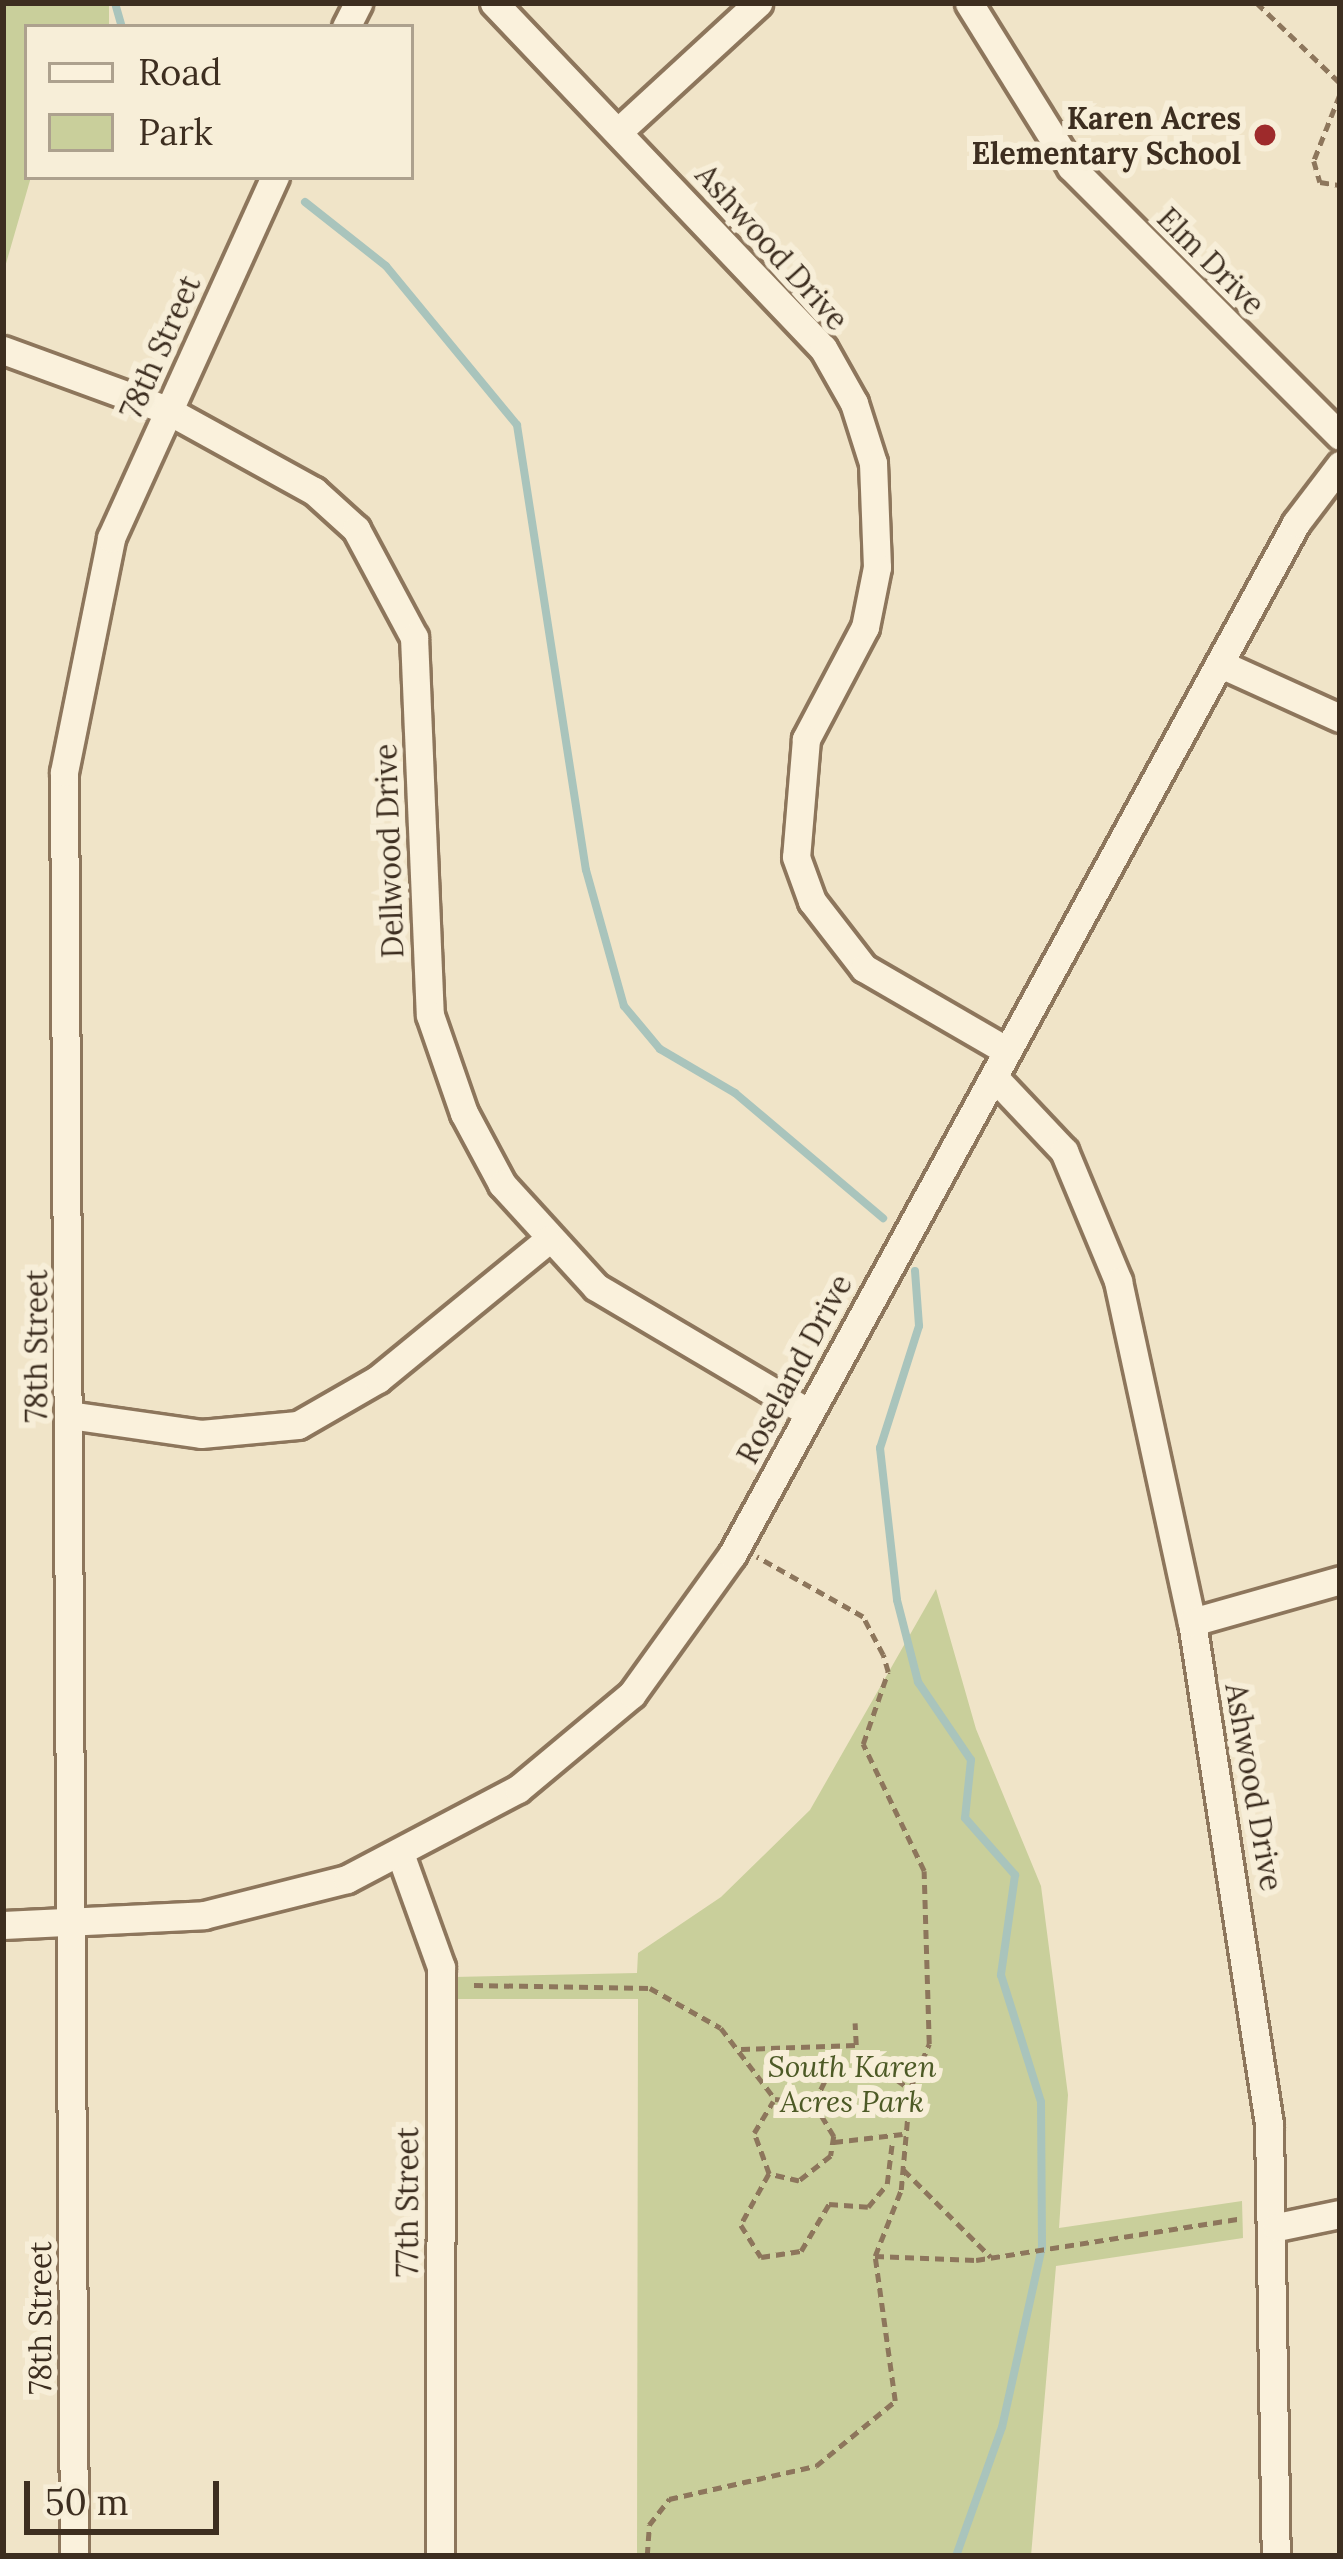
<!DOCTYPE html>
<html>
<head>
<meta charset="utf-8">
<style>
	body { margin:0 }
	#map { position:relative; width:1343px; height:2559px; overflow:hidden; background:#f0e4c8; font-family:Lora,serif }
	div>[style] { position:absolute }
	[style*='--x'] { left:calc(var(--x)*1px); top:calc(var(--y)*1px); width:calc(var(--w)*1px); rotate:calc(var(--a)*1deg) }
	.green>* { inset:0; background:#c9cf9b }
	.stream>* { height:8px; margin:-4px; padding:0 4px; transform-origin:4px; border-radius:4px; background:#a9c4bc }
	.path>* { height:4.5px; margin-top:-2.25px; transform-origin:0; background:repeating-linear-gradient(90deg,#8d765c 0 9px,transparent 0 15px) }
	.roads { filter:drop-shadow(3px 0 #8d765c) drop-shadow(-3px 0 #8d765c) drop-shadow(0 3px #8d765c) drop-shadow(0 -3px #8d765c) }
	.street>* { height:27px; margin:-13.5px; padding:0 13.5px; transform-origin:13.5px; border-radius:13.5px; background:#faf1dc }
	.dots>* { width:33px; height:33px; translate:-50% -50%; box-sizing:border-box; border:6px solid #f7eed8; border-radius:50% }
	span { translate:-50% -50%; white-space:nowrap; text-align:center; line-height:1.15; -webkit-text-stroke:12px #f7eed8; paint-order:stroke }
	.poi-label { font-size:30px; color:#3d2e20; font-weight:700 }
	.right { translate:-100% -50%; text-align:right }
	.street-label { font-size:30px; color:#3d2e20 }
	.park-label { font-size:30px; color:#4d5a26; font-style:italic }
	.frame { position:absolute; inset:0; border:6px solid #3d2e20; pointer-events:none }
	.legend { position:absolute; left:24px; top:24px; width:390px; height:156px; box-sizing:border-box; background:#f7eed8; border:3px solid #ada18e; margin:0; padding:15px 21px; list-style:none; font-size:36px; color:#3d2e20 }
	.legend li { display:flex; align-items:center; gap:24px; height:60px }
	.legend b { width:60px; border:3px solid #ada18e }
	.scale { position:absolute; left:24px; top:2481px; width:195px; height:54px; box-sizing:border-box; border:6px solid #3d2e20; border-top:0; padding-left:15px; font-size:36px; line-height:42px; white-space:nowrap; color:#3d2e20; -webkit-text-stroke:9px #f7eed8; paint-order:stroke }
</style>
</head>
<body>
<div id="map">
	<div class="green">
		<i style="clip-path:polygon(3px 3px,109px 3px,109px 27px,27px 27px,31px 177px,3px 274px)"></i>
		<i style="clip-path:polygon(936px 1589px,976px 1729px,1041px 1886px,1068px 2095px,1059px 2228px,1242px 2201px,1243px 2238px,1056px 2266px,1031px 2556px,637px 2556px,638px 1999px,454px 1999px,454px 1977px,637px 1973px,638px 1953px,721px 1897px,810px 1810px)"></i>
	</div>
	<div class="stream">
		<i style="--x:115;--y:3;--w:25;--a:74"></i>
		<i style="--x:305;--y:202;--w:103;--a:38.3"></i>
		<i style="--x:386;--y:266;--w:206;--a:50.5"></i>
		<i style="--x:517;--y:425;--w:450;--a:81.2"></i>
		<i style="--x:586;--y:870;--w:141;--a:74.4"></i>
		<i style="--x:624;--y:1006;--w:56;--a:50.1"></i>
		<i style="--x:660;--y:1049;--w:87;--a:30.4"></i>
		<i style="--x:735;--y:1093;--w:194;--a:40.2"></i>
		<i style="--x:915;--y:1271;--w:55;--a:85.8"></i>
		<i style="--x:919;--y:1326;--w:128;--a:107.7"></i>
		<i style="--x:880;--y:1448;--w:153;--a:83.6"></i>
		<i style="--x:897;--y:1600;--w:85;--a:75.6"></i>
		<i style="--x:918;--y:1682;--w:94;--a:55.8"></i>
		<i style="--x:971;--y:1760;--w:58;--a:95.9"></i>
		<i style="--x:965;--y:1818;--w:76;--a:48.7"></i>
		<i style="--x:1015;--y:1875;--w:101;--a:98"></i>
		<i style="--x:1001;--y:1975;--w:133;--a:72.5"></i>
		<i style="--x:1041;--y:2102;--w:145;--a:89.6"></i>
		<i style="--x:1042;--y:2247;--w:184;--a:102.5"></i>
		<i style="--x:1002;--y:2427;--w:137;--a:109.6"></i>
	</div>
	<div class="path">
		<i style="--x:1257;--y:3;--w:115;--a:43.9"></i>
		<i style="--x:1340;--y:95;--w:71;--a:111.5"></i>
		<i style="--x:1314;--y:161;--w:22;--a:74"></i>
		<i style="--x:1320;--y:182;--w:20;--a:9"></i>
		<i style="--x:474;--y:1985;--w:176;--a:1"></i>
		<i style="--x:650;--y:1988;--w:81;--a:29.4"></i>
		<i style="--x:721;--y:2028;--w:89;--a:52.7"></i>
		<i style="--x:775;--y:2099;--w:39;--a:6"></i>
		<i style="--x:814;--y:2103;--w:39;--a:59"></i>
		<i style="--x:834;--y:2136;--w:20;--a:99"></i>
		<i style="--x:831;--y:2156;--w:41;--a:142"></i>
		<i style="--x:799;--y:2181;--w:31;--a:-167"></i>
		<i style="--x:769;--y:2174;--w:58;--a:118.8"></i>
		<i style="--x:741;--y:2225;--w:38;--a:58"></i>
		<i style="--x:761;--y:2257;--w:40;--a:-8.5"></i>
		<i style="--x:801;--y:2251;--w:55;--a:-59.2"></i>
		<i style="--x:829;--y:2204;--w:39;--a:4"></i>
		<i style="--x:868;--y:2207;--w:30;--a:-50"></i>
		<i style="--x:887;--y:2184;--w:41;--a:-83"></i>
		<i style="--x:741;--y:2049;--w:115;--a:-2"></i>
		<i style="--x:856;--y:2045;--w:22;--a:-93"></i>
		<i style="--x:814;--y:2103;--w:30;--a:-64"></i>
		<i style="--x:827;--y:2076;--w:40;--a:-34"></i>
		<i style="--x:860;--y:2054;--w:61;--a:35"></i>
		<i style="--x:834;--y:2142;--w:69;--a:-6.6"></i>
		<i style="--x:904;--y:2170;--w:123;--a:45"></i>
		<i style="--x:769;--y:2174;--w:44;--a:-110.1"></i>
		<i style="--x:754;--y:2133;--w:37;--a:-59"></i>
		<i style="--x:875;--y:2256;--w:101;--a:2.3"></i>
		<i style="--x:976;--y:2260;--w:266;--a:-8.9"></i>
		<i style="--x:647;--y:2556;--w:31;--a:-86"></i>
		<i style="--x:649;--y:2525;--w:33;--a:-52"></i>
		<i style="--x:669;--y:2499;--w:151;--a:-12.7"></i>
		<i style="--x:816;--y:2466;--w:102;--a:-39.4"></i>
		<i style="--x:895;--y:2401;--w:146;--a:-97.9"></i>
		<i style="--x:875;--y:2256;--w:71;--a:-68.5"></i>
		<i style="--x:901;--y:2190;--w:101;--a:-84.9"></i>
		<i style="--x:910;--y:2089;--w:49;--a:-67.1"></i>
		<i style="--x:929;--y:2044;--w:173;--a:-91.7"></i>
		<i style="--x:924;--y:1871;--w:141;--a:-115.7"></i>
		<i style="--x:863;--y:1744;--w:76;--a:-70.9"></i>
		<i style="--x:888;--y:1672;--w:18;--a:-106"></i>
		<i style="--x:883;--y:1655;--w:43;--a:-117.8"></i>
		<i style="--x:863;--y:1617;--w:122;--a:-150.5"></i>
	</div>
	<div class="roads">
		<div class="street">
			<i style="--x:494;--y:3;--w:477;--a:46.4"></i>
			<i style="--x:823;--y:348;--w:63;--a:60.6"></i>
			<i style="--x:854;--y:403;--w:63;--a:72.4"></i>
			<i style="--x:873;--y:463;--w:104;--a:87.8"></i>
			<i style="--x:877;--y:567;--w:61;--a:101.3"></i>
			<i style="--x:865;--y:627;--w:127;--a:117.8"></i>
			<i style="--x:806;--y:739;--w:118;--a:94.8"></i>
			<i style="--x:796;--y:857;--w:47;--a:70"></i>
			<i style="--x:812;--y:901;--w:85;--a:52.2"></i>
			<i style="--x:864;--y:968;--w:165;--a:30.1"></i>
			<i style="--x:969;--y:3;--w:193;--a:58.1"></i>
			<i style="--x:1071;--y:167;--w:380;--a:45"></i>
			<i style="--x:346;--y:27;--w:27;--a:-63"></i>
			<i style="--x:620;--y:130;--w:188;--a:-42.6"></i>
			<i style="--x:3;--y:350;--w:175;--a:20.1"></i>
			<i style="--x:167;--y:410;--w:168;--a:28.9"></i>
			<i style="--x:314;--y:491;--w:57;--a:42.1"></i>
			<i style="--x:356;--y:529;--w:123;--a:61.8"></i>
			<i style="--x:414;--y:637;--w:378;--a:87.6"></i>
			<i style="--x:430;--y:1015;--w:104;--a:70.9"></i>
			<i style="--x:464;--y:1113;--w:81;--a:61.8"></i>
			<i style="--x:502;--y:1184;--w:139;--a:47.6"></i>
			<i style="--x:596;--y:1287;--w:245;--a:30.6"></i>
			<i style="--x:1223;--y:665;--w:128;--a:24.4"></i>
			<i style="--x:994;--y:1077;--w:102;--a:46.6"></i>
			<i style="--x:1064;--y:1151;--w:141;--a:67.4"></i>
			<i style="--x:1118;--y:1281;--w:349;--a:77.8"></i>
			<i style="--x:1192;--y:1622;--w:508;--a:81.28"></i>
			<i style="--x:1269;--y:2124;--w:432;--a:89.1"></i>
			<i style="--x:69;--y:1415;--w:133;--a:8.2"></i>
			<i style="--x:201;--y:1434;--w:97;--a:-5.3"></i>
			<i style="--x:298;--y:1425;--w:92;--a:-29.9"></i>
			<i style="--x:378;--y:1379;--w:220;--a:-39.3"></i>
			<i style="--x:1192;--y:1622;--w:154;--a:-15.8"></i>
			<i style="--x:401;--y:1856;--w:118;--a:70.2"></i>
			<i style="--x:441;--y:1967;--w:589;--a:90.1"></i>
			<i style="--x:3;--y:1925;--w:201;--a:-2.8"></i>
			<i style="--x:204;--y:1915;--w:147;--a:-14.1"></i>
			<i style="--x:347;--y:1879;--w:193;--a:-27.8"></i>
			<i style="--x:518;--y:1789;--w:148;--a:-39.8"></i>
			<i style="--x:632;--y:1694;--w:171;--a:-54.3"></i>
			<i style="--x:732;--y:1555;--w:1176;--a:-61.34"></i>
			<i style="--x:1296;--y:523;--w:73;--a:-52.8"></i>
			<i style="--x:1277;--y:2227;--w:64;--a:-11.7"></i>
			<i style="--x:74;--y:2556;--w:1784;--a:-90.32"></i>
			<i style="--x:64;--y:772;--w:239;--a:-78.6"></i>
			<i style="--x:111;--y:538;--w:397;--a:-65.6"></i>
		</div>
	</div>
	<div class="dots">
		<i style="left:1265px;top:135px;background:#9e2a2b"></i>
	</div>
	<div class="poi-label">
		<span class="right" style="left:1241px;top:135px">Karen Acres<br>Elementary School</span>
	</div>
	<div class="street-label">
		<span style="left:772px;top:247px;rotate:48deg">Ashwood Drive</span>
		<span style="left:1211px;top:261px;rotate:45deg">Elm Drive</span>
		<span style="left:160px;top:347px;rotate:-66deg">78th Street</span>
		<span style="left:389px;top:851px;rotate:-92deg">Dellwood Drive</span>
		<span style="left:36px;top:1346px;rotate:-90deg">78th Street</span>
		<span style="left:794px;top:1369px;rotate:-62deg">Roseland Drive</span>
		<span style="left:1254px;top:1787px;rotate:80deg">Ashwood Drive</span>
		<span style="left:407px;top:2202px;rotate:-90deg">77th Street</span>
		<span style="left:40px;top:2318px;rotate:-90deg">78th Street</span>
	</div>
	<div class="park-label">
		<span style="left:852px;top:2083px">South Karen<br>Acres Park</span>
	</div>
	<div class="frame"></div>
	<ul class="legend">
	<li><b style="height:15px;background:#faf1dc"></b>Road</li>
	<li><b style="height:33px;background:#c9cf9b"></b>Park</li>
	</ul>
	<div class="scale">50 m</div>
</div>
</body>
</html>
